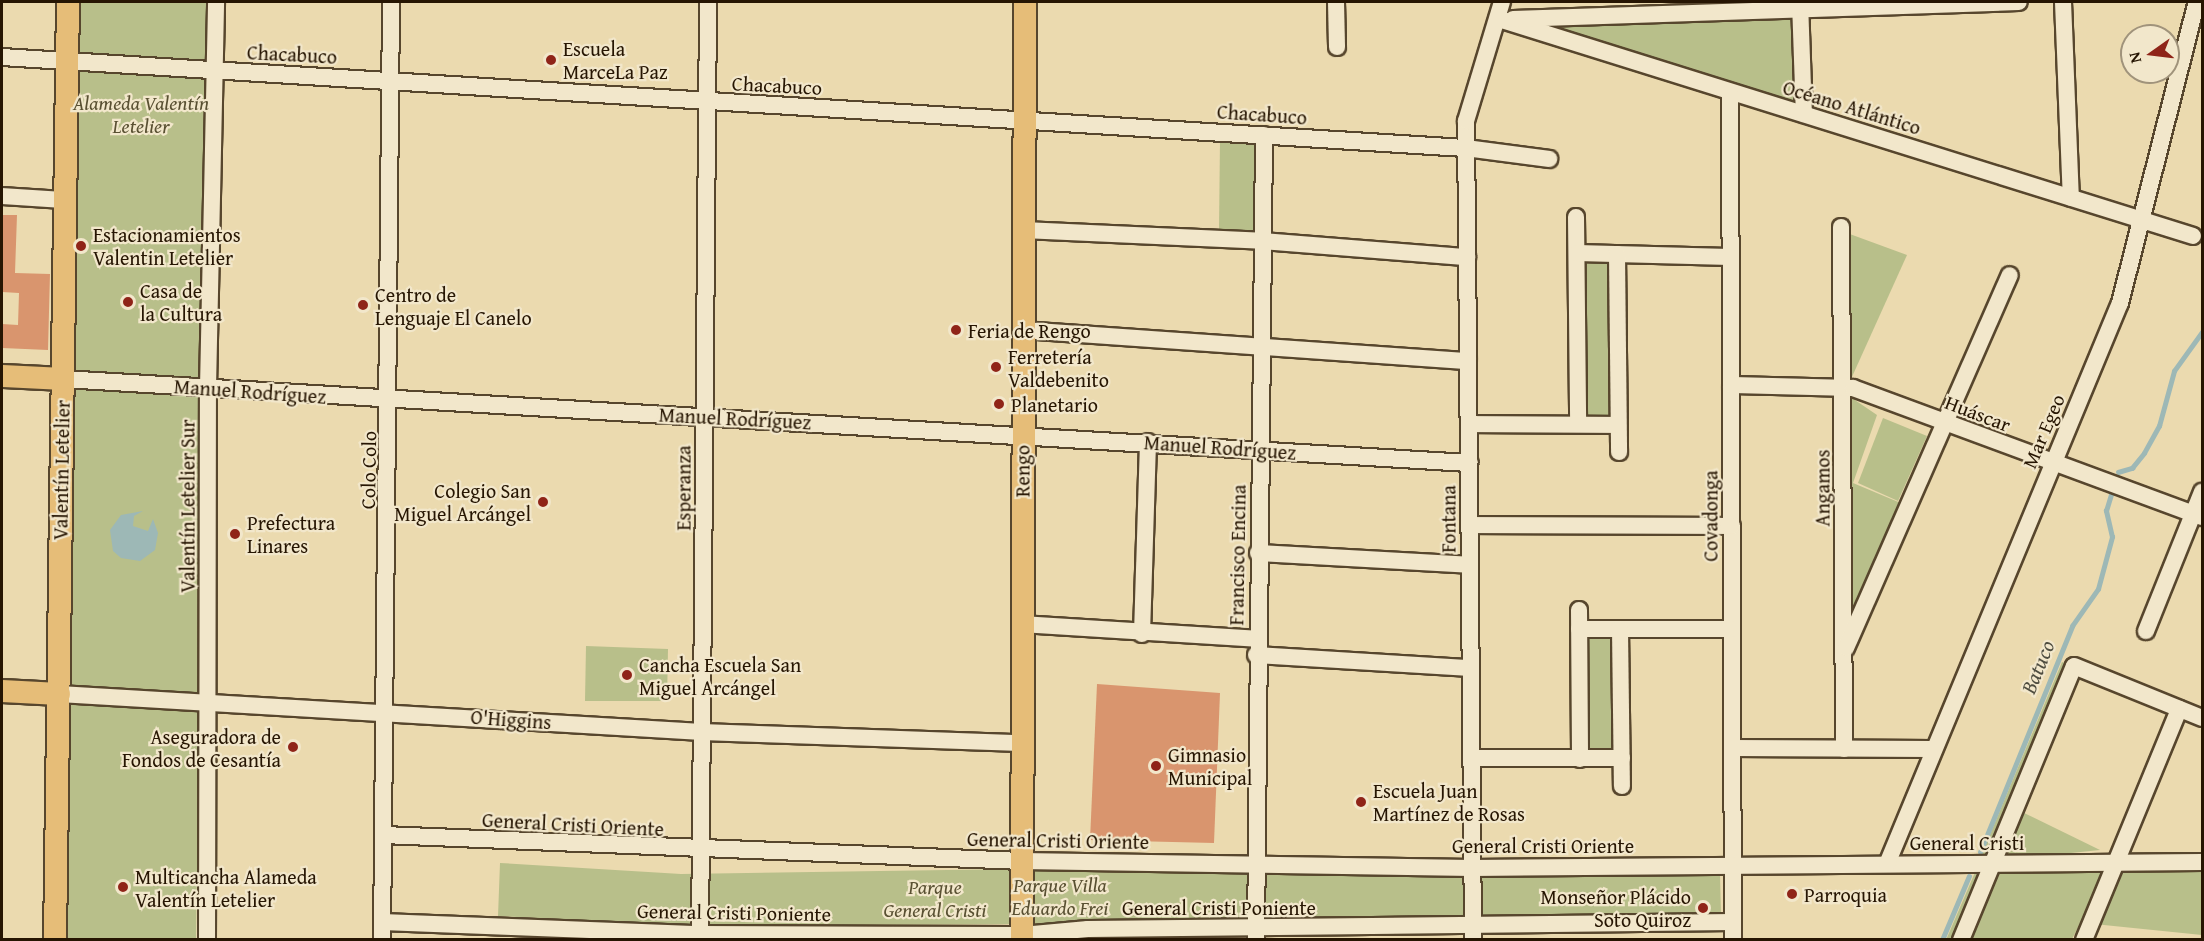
<!DOCTYPE html>
<html>
<head>
<meta charset="utf-8">
<style>
	body { margin:0 }
	#map { position:relative; width:2204px; height:941px; overflow:hidden; background:#ebdaaf; font-family:"Gentium Book Plus",serif }
	div>[style] { position:absolute }
	[style*='--x'] { left:calc(var(--x)*1px); top:calc(var(--y)*1px); width:calc(var(--w)*1px); rotate:calc(var(--a)*1deg) }
	.green>* { inset:0; background:#b8bf8a }
	.water>* { inset:0; background:#9db8b6 }
	.stream>* { height:4.5px; margin:-2.25px; padding:0 2.25px; transform-origin:2.25px; border-radius:2.25px; background:#9db8b6 }
	.building>* { inset:0; background:#d9956e }
	.roads { filter:drop-shadow(2px 0 #57462d) drop-shadow(-2px 0 #57462d) drop-shadow(0 2px #57462d) drop-shadow(0 -2px #57462d) }
	.minor>* { height:16px; margin:-8px; padding:0 8px; transform-origin:8px; border-radius:8px; background:#f2e7cb }
	.major>* { height:22px; margin:-11px; padding:0 11px; transform-origin:11px; border-radius:11px; background:#e6bd78 }
	.dots>* { width:16px; height:16px; translate:-50% -50%; box-sizing:border-box; border:3px solid #f2e7cb; border-radius:50% }
	span { translate:-50% -50%; white-space:nowrap; text-align:center; line-height:1.15; -webkit-text-stroke:4.5px #f2e7cb; paint-order:stroke }
	.poi-label { font-size:20px; color:#261502 }
	.left { translate:0 -50%; text-align:left }
	.right { translate:-100% -50%; text-align:right }
	.street-label { font-size:20px; color:#261502 }
	.park-label { font-size:20px; color:#595032; font-style:italic }
	.water-label { font-size:21px; color:#504e41; font-style:italic }
	.frame { position:absolute; inset:0; border:3px solid #261502; pointer-events:none }
	.north { position:absolute; left:2120px; top:24px; width:60px; height:60px; box-sizing:border-box; background:#f2e7cb; border:2px solid #a0937b; border-radius:50%; rotate:256deg; font-size:16px; font-weight:700; line-height:24px; text-align:center; color:#261502 }
	.north::after { content:''; display:block; margin:auto; width:21px; height:27px; background:#8f2418; clip-path:polygon(50% 0,100% 100%,50% 72%,0 100%) }
</style>
</head>
<body>
<div id="map">
	<div class="green">
		<i style="clip-path:polygon(75px 2px,209px 2px,196px 939px,67px 940px)"></i>
		<i style="clip-path:polygon(1796px 14px,1796px 106px,1523px 23px)"></i>
		<i style="clip-path:polygon(1220px 140px,1258px 142px,1254px 235px,1219px 231px)"></i>
		<i style="clip-path:polygon(1847px 233px,1907px 255px,1851px 379px)"></i>
		<i style="clip-path:polygon(1582px 259px,1612px 261px,1611px 420px,1584px 419px)"></i>
		<i style="clip-path:polygon(1846px 394px,1877px 415px,1853px 483px,1903px 504px,1847px 635px)"></i>
		<i style="clip-path:polygon(1883px 418px,1927px 436px,1898px 501px,1858px 483px)"></i>
		<i style="clip-path:polygon(1584px 634px,1615px 635px,1616px 752px,1585px 752px)"></i>
		<i style="clip-path:polygon(586px 646px,668px 649px,667px 701px,585px 701px)"></i>
		<i style="clip-path:polygon(2062px 662px,2070px 665px,1990px 861px,1979px 861px)"></i>
		<i style="clip-path:polygon(2022px 812px,2100px 850px,2003px 860px)"></i>
		<i style="clip-path:polygon(500px 863px,681px 874px,1015px 869px,1014px 924px,681px 926px,498px 916px)"></i>
		<i style="clip-path:polygon(2109px 867px,2072px 939px,1968px 940px,2000px 871px)"></i>
		<i style="clip-path:polygon(2202px 868px,2202px 935px,2094px 924px,2118px 869px)"></i>
		<i style="clip-path:polygon(1985px 869px,1955px 939px,1946px 940px,1976px 870px)"></i>
		<i style="clip-path:polygon(1033px 870px,1720px 874px,1721px 916px,1033px 924px)"></i>
	</div>
	<div class="water">
		<i style="clip-path:polygon(143px 511px,134px 516px,133px 526px,148px 531px,153px 519px,158px 533px,155px 550px,140px 561px,121px 558px,113px 551px,110px 530px,121px 515px)"></i>
	</div>
	<div class="stream">
		<i style="--x:2118;--y:472;--w:15;--a:-16"></i>
		<i style="--x:2132;--y:468;--w:19;--a:-51"></i>
		<i style="--x:2144;--y:453;--w:31;--a:-61"></i>
		<i style="--x:2159;--y:426;--w:57;--a:-74.7"></i>
		<i style="--x:2174;--y:371;--w:48;--a:-54.3"></i>
		<i style="--x:1980;--y:852;--w:244;--a:-67.8"></i>
		<i style="--x:2072;--y:626;--w:45;--a:-54.9"></i>
		<i style="--x:2098;--y:589;--w:54;--a:-74.9"></i>
		<i style="--x:2112;--y:537;--w:27;--a:-103"></i>
		<i style="--x:2106;--y:511;--w:17;--a:-73"></i>
		<i style="--x:1942;--y:940;--w:69;--a:-67.1"></i>
	</div>
	<div class="building">
		<i style="clip-path:polygon(2px 215px,17px 215px,15px 273px,50px 274px,48px 350px,2px 348px,2px 324px,18px 325px,19px 293px,2px 292px)"></i>
		<i style="clip-path:polygon(1097px 684px,1220px 693px,1214px 843px,1090px 840px)"></i>
	</div>
	<div class="roads">
		<div class="minor">
			<i style="--x:1336;--y:2;--w:45;--a:88.7"></i>
			<i style="--x:1800;--y:2;--w:112;--a:88"></i>
			<i style="--x:2063;--y:2;--w:196;--a:87.7"></i>
			<i style="--x:1499;--y:19;--w:727;--a:17.36"></i>
			<i style="--x:1513;--y:19;--w:506;--a:-1.92"></i>
			<i style="--x:2;--y:57;--w:1467;--a:3.56"></i>
			<i style="--x:1466;--y:148;--w:84;--a:7.5"></i>
			<i style="--x:1730;--y:92;--w:848;--a:89.8"></i>
			<i style="--x:2;--y:196;--w:61;--a:3.8"></i>
			<i style="--x:1576;--y:217;--w:207;--a:89.4"></i>
			<i style="--x:1841;--y:227;--w:522;--a:89.67"></i>
			<i style="--x:1023;--y:230;--w:239;--a:2.6"></i>
			<i style="--x:1262;--y:241;--w:206;--a:4.5"></i>
			<i style="--x:1577;--y:253;--w:153;--a:1.5"></i>
			<i style="--x:1617;--y:254;--w:198;--a:89.4"></i>
			<i style="--x:1023;--y:330;--w:446;--a:4"></i>
			<i style="--x:63;--y:379;--w:1409;--a:3.42"></i>
			<i style="--x:1731;--y:385;--w:122;--a:1.4"></i>
			<i style="--x:1853;--y:388;--w:372;--a:20.3"></i>
			<i style="--x:1469;--y:424;--w:149;--a:0.4"></i>
			<i style="--x:1469;--y:525;--w:263;--a:0.2"></i>
			<i style="--x:1258;--y:553;--w:212;--a:3.2"></i>
			<i style="--x:1579;--y:610;--w:149;--a:89.6"></i>
			<i style="--x:1021;--y:624;--w:236;--a:3.6"></i>
			<i style="--x:1579;--y:629;--w:153;--a:0"></i>
			<i style="--x:1620;--y:629;--w:157;--a:89.3"></i>
			<i style="--x:2146;--y:631;--w:150;--a:-68.1"></i>
			<i style="--x:1142;--y:634;--w:192;--a:-88.2"></i>
			<i style="--x:1846;--y:648;--w:407;--a:-66.3"></i>
			<i style="--x:1256;--y:655;--w:215;--a:3.5"></i>
			<i style="--x:59;--y:694;--w:644;--a:3.38"></i>
			<i style="--x:702;--y:732;--w:318;--a:2"></i>
			<i style="--x:1732;--y:748;--w:200;--a:0.3"></i>
			<i style="--x:1471;--y:758;--w:151;--a:0"></i>
			<i style="--x:383;--y:835;--w:639;--a:2.33"></i>
			<i style="--x:1021;--y:861;--w:451;--a:0.9"></i>
			<i style="--x:1472;--y:868;--w:730;--a:-0.47"></i>
			<i style="--x:1887;--y:864;--w:607;--a:-67.45"></i>
			<i style="--x:2120;--y:303;--w:311;--a:-75.7"></i>
			<i style="--x:382;--y:922;--w:318;--a:2.2"></i>
			<i style="--x:700;--y:934;--w:322;--a:0.2"></i>
			<i style="--x:1022;--y:935;--w:66;--a:-5.2"></i>
			<i style="--x:1088;--y:929;--w:645;--a:-0.62"></i>
			<i style="--x:1256;--y:938;--w:803;--a:-89.43"></i>
			<i style="--x:207;--y:940;--w:552;--a:-89.9"></i>
			<i style="--x:208;--y:388;--w:386;--a:-88.8"></i>
			<i style="--x:382;--y:940;--w:938;--a:-89.45"></i>
			<i style="--x:700;--y:940;--w:938;--a:-89.51"></i>
			<i style="--x:1473;--y:940;--w:819;--a:-90.49"></i>
			<i style="--x:1466;--y:121;--w:124;--a:-73.2"></i>
			<i style="--x:1961;--y:940;--w:296;--a:-67.6"></i>
			<i style="--x:2074;--y:666;--w:138;--a:22.1"></i>
			<i style="--x:2084;--y:940;--w:250;--a:-67.6"></i>
		</div>
		<div class="major">
			<i style="--x:2;--y:376;--w:61;--a:2.8"></i>
			<i style="--x:2;--y:691;--w:57;--a:3"></i>
			<i style="--x:55;--y:940;--w:938;--a:-89.21"></i>
			<i style="--x:1022;--y:940;--w:938;--a:-89.82"></i>
		</div>
	</div>
	<div class="dots">
		<i style="left:551px;top:60px;background:#8f2418"></i>
		<i style="left:81px;top:246px;background:#8f2418"></i>
		<i style="left:128px;top:302px;background:#8f2418"></i>
		<i style="left:363px;top:305px;background:#8f2418"></i>
		<i style="left:956px;top:330px;background:#8f2418"></i>
		<i style="left:996px;top:367px;background:#8f2418"></i>
		<i style="left:999px;top:404px;background:#8f2418"></i>
		<i style="left:543px;top:502px;background:#8f2418"></i>
		<i style="left:235px;top:534px;background:#8f2418"></i>
		<i style="left:627px;top:675px;background:#8f2418"></i>
		<i style="left:293px;top:747px;background:#8f2418"></i>
		<i style="left:1156px;top:766px;background:#8f2418"></i>
		<i style="left:1361px;top:802px;background:#8f2418"></i>
		<i style="left:123px;top:887px;background:#8f2418"></i>
		<i style="left:1792px;top:894px;background:#8f2418"></i>
		<i style="left:1703px;top:908px;background:#8f2418"></i>
	</div>
	<div class="poi-label">
		<span class="left" style="left:563px;top:60px">Escuela<br>MarceLa Paz</span>
		<span class="left" style="left:93px;top:246px">Estacionamientos<br>Valentin Letelier</span>
		<span class="left" style="left:140px;top:302px">Casa de<br>la Cultura</span>
		<span class="left" style="left:375px;top:306px">Centro de<br>Lenguaje El Canelo</span>
		<span class="left" style="left:968px;top:330px">Feria de Rengo</span>
		<span class="left" style="left:1008px;top:368px">Ferretería<br>Valdebenito</span>
		<span class="left" style="left:1011px;top:404px">Planetario</span>
		<span class="right" style="left:531px;top:502px">Colegio San<br>Miguel Arcángel</span>
		<span class="left" style="left:247px;top:534px">Prefectura<br>Linares</span>
		<span class="left" style="left:639px;top:676px">Cancha Escuela San<br>Miguel Arcángel</span>
		<span class="right" style="left:281px;top:748px">Aseguradora de<br>Fondos de Cesantía</span>
		<span class="left" style="left:1168px;top:766px">Gimnasio<br>Municipal</span>
		<span class="left" style="left:1373px;top:802px">Escuela Juan<br>Martínez de Rosas</span>
		<span class="left" style="left:135px;top:888px">Multicancha Alameda<br>Valentín Letelier</span>
		<span class="left" style="left:1804px;top:894px">Parroquia</span>
		<span class="right" style="left:1691px;top:908px">Monseñor Plácido<br>Soto Quiroz</span>
	</div>
	<div class="street-label">
		<span style="left:292px;top:54px;rotate:3deg">Chacabuco</span>
		<span style="left:777px;top:85px;rotate:3deg">Chacabuco</span>
		<span style="left:1852px;top:107px;rotate:17deg">Océano Atlántico</span>
		<span style="left:1262px;top:114px;rotate:4deg">Chacabuco</span>
		<span style="left:250px;top:391px;rotate:4deg">Manuel Rodríguez</span>
		<span style="left:1978px;top:413px;rotate:21deg">Huáscar</span>
		<span style="left:735px;top:418px;rotate:3deg">Manuel Rodríguez</span>
		<span style="left:2043px;top:431px;rotate:-67deg">Mar Egeo</span>
		<span style="left:1220px;top:447px;rotate:4deg">Manuel Rodríguez</span>
		<span style="left:61px;top:470px;rotate:-89deg">Valentín Letelier</span>
		<span style="left:368px;top:470px;rotate:-89deg">Colo Colo</span>
		<span style="left:1022px;top:471px;rotate:-90deg">Rengo</span>
		<span style="left:683px;top:488px;rotate:-90deg">Esperanza</span>
		<span style="left:1822px;top:488px;rotate:-90deg">Angamos</span>
		<span style="left:187px;top:506px;rotate:-90deg">Valentín Letelier Sur</span>
		<span style="left:1710px;top:516px;rotate:-90deg">Covadonga</span>
		<span style="left:1448px;top:519px;rotate:-90deg">Fontana</span>
		<span style="left:1237px;top:555px;rotate:-89deg">Francisco Encina</span>
		<span style="left:511px;top:719px;rotate:4deg">O'Higgins</span>
		<span style="left:573px;top:824px;rotate:3deg">General Cristi Oriente</span>
		<span style="left:1058px;top:840px;rotate:1deg">General Cristi Oriente</span>
		<span style="left:1967px;top:842px">General Cristi</span>
		<span style="left:1543px;top:845px">General Cristi Oriente</span>
		<span style="left:1219px;top:907px">General Cristi Poniente</span>
		<span style="left:734px;top:912px;rotate:1deg">General Cristi Poniente</span>
	</div>
	<div class="park-label">
		<span style="left:141px;top:114px">Alameda Valentín<br>Letelier</span>
		<span style="left:1060px;top:896px">Parque Villa<br>Eduardo Frei</span>
		<span style="left:935px;top:898px">Parque<br>General Cristi</span>
	</div>
	<div class="water-label">
		<span style="left:2038px;top:667px;rotate:-68deg">Batuco</span>
	</div>
	<div class="frame"></div>
	<div class="north">N</div>
</div>
</body>
</html>
